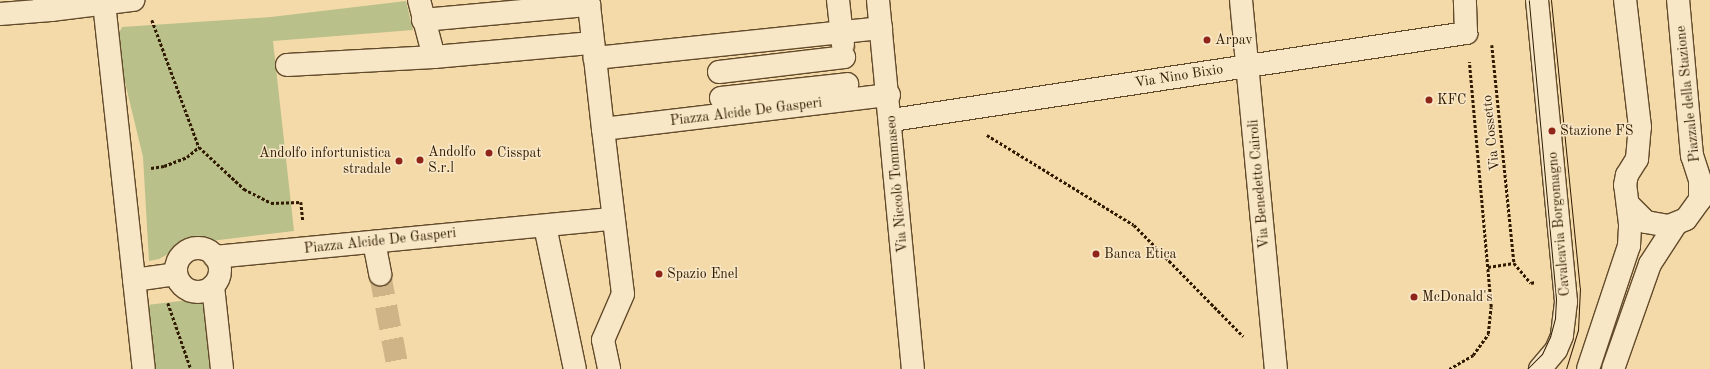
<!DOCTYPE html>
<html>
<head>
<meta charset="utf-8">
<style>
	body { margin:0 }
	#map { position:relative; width:1710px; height:369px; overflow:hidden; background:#f5daa9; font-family:"Old Standard TT",serif }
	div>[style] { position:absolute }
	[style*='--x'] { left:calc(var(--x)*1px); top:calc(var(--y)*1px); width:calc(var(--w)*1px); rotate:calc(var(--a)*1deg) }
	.green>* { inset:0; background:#b9c08a }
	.minor-tunnel>* { height:22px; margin-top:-11px; transform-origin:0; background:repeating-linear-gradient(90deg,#ceb487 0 22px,transparent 0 33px) }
	.path>* { height:2.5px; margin-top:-1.25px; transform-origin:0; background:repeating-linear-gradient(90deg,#301a00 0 3px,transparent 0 5px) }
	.roads { filter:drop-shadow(1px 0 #614a2a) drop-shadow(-1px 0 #614a2a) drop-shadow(0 1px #614a2a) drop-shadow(0 -1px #614a2a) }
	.minor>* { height:22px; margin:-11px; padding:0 11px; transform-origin:11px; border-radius:11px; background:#f8e7c7 }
	.minor>.ring { margin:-11px; padding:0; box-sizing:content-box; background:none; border:22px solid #f8e7c7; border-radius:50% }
	.tram>* { height:1px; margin:-0.5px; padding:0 0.5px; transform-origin:0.5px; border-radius:0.5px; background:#301a00 }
	.dots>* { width:11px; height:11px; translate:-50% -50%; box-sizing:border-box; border:2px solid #f8e7c7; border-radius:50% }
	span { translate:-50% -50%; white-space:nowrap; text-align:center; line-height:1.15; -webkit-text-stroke:3px #f8e7c7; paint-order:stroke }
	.poi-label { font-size:14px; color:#301a00 }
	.left { translate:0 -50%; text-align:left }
	.right { translate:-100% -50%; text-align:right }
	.street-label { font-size:14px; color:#301a00 }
</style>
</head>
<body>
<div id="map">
	<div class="green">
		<i style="clip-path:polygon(406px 1px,413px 30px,273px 41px,294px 231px,186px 244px,159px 259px,149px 261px,143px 157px,115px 41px,122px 27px,271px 17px)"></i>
		<i style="clip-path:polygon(205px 298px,212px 369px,153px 369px,147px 305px)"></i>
	</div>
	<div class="minor-tunnel">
		<i style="--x:380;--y:274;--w:97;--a:79.3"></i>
	</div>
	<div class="path">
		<i style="--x:152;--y:20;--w:135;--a:69.7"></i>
		<i style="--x:199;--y:147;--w:62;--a:43"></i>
		<i style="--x:244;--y:189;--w:30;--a:27"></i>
		<i style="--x:271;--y:203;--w:30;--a:-2"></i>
		<i style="--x:301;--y:202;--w:18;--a:84"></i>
		<i style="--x:1492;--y:45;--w:219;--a:84.2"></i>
		<i style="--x:987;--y:135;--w:172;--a:31.5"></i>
		<i style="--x:1134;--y:225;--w:156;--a:45.5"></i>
		<i style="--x:151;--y:168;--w:13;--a:-9"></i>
		<i style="--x:164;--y:166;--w:25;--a:-21"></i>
		<i style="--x:187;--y:157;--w:16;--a:-40"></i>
		<i style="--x:1514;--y:263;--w:26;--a:50"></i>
		<i style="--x:1531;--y:283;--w:4;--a:-14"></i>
		<i style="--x:1488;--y:267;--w:26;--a:-9"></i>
		<i style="--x:168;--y:303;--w:70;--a:70.8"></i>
		<i style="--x:1449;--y:369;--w:28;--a:-30"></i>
		<i style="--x:1473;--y:355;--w:26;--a:-54"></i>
		<i style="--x:1488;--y:334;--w:27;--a:-84"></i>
		<i style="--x:1491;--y:307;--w:246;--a:-95.1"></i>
	</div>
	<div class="roads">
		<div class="minor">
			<i style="--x:44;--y:0;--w:12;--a:55"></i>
			<i style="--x:51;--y:10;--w:83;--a:-7"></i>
			<i style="--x:419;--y:0;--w:59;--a:75.3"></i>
			<i style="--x:434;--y:57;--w:159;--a:-5.1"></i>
			<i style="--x:838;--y:0;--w:45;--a:83.7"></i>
			<i style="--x:878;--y:0;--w:371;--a:84.6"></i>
			<i style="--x:1241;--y:0;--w:371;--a:84.6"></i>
			<i style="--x:1537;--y:0;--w:303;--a:84.5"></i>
			<i style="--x:1566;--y:302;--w:34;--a:97"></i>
			<i style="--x:1562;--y:336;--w:15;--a:113"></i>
			<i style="--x:1556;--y:350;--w:25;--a:130"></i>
			<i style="--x:104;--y:3;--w:368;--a:83.8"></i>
			<i style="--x:0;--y:14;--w:51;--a:-4.5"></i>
			<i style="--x:423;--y:20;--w:167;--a:-5.2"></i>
			<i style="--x:589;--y:5;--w:53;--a:83.5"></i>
			<i style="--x:881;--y:28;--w:288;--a:174"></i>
			<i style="--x:595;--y:58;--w:71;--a:83.6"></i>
			<i style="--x:603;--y:129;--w:288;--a:-6.8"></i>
			<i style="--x:287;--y:65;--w:147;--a:-3.1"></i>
			<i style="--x:719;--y:72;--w:126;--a:-6.8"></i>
			<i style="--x:721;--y:98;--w:127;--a:-6.3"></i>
			<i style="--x:892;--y:120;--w:581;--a:-8.62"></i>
			<i style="--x:1466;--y:33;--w:33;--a:-92"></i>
			<i style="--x:603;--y:129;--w:166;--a:83.1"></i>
			<i style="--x:623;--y:294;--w:50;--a:113.5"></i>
			<i style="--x:603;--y:340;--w:30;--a:78"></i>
			<i style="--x:1629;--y:205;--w:24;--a:45"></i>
			<i style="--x:1646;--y:222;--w:23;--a:10"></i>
			<i style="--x:1669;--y:226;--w:18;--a:-22"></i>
			<i style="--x:1686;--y:219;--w:24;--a:-54"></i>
			<i style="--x:1700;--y:200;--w:20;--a:-90"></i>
			<i style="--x:1700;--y:180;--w:25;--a:-108"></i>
			<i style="--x:1692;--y:156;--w:157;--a:-95.1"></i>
			<i style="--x:545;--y:226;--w:146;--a:78.2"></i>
			<i style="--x:374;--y:242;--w:33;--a:79"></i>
			<i class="ring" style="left:176px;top:248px;width:22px;height:22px"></i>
			<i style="--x:215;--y:257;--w:400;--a:-5.5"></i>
			<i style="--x:134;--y:280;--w:42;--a:-8.1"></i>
			<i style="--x:213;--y:286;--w:83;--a:83.8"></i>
			<i style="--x:1588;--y:369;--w:130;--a:-71.6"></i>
			<i style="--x:1629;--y:246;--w:22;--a:-87"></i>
			<i style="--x:1630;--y:224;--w:39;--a:-97"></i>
			<i style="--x:1625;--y:185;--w:10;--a:-79"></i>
			<i style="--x:1627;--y:175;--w:19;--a:-58"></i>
			<i style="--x:1637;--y:159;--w:32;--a:-85"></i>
			<i style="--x:1640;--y:127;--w:128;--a:-96.7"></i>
			<i style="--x:1613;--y:369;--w:111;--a:-70.6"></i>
			<i style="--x:1650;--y:264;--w:48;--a:-57"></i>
		</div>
	</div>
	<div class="tram">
		<i style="--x:1551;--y:0;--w:289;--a:84.3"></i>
		<i style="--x:1580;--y:288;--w:42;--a:92.7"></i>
		<i style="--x:1578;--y:330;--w:41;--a:107.1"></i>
		<i style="--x:1527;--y:369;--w:21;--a:-45"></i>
		<i style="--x:1542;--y:354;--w:19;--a:-65"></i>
		<i style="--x:1550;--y:337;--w:20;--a:-75"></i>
		<i style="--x:1555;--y:318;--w:19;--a:-87"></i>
		<i style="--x:1556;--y:299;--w:300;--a:-95.2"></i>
	</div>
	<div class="dots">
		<i style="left:1207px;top:40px;background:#8f2418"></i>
		<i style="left:1429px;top:100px;background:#8f2418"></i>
		<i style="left:1552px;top:131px;background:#8f2418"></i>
		<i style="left:489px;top:153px;background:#8f2418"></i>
		<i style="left:420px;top:160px;background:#8f2418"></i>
		<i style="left:399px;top:161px;background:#8f2418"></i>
		<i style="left:1096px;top:254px;background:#8f2418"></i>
		<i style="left:659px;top:274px;background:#8f2418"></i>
		<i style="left:1414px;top:297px;background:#8f2418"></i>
	</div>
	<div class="poi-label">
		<span class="left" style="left:1215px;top:40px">Arpav</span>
		<span class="left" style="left:1437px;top:100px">KFC</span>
		<span class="left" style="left:1560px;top:131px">Stazione FS</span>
		<span class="left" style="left:428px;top:160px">Andolfo<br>S.r.l</span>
		<span class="right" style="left:391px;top:161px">Andolfo infortunistica<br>stradale</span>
		<span class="left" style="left:497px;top:153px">Cisspat</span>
		<span class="left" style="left:1104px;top:254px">Banca Etica</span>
		<span class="left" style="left:667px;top:274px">Spazio Enel</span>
		<span class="left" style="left:1422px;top:297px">McDonald's</span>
	</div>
	<div class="street-label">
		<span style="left:1179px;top:76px;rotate:-9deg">Via Nino Bixio</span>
		<span style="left:1688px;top:94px;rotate:-96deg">Piazzale della Stazione</span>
		<span style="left:746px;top:112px;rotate:-7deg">Piazza Alcide De Gasperi</span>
		<span style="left:1491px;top:133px;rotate:-96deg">Via Cossetto</span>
		<span style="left:897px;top:184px;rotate:-95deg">Via Niccolò Tommaseo</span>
		<span style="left:1259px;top:184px;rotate:-95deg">Via Benedetto Cairoli</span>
		<span style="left:1559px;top:224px;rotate:-95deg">Cavalcavia Borgomagno</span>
		<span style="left:380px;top:241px;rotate:-6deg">Piazza Alcide De Gasperi</span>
	</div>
</div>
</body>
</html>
